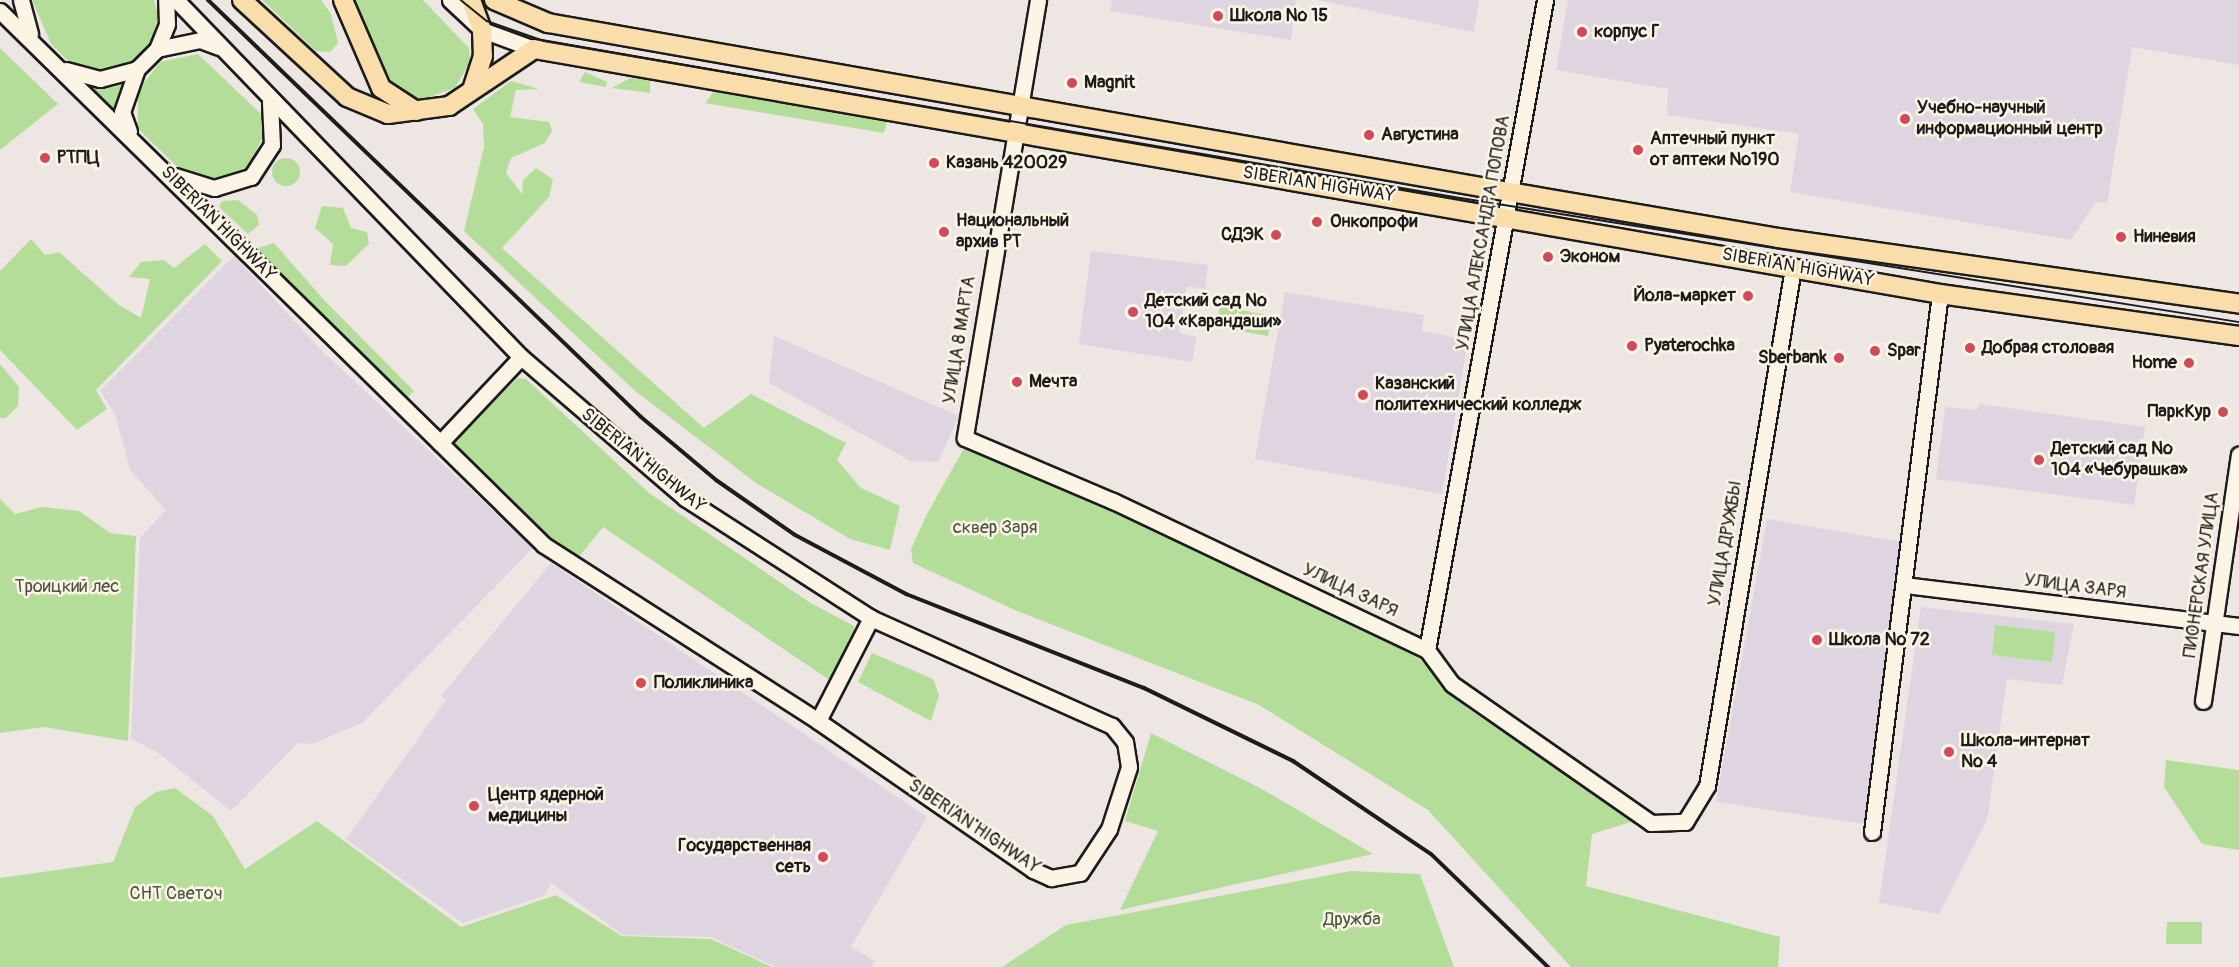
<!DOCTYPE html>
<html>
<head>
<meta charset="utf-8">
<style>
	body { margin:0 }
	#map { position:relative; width:2239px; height:967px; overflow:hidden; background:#eee6e3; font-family:Pangolin,sans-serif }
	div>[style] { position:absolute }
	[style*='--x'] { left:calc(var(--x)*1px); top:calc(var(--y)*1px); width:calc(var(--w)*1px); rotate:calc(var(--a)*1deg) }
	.built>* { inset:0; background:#ded5e1 }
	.green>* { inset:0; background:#b5dd9a }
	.round { border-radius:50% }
	.roads { filter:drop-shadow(2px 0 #1c1c1c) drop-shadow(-2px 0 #1c1c1c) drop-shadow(0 2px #1c1c1c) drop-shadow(0 -2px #1c1c1c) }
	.minor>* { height:15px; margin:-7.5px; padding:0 7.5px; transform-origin:7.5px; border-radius:7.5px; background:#fcf5e5 }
	.major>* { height:18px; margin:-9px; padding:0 9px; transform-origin:9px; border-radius:9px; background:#f9deab }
	.tram>* { height:1.5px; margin:-0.75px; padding:0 0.75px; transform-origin:0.75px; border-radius:0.75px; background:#1c1c1c }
	.rail>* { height:4px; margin:-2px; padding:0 2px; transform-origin:2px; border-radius:2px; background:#1c1c1c }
	.dots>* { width:16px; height:16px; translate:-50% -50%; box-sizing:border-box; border:3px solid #fcf5e5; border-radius:50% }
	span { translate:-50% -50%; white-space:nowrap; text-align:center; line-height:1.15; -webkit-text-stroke:5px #fcf5e5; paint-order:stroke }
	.poi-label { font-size:18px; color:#1c1c1c; font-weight:700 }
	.left { translate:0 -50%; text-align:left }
	.right { translate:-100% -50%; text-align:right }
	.street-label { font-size:18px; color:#1c1c1c }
	.park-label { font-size:18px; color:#4a5642 }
</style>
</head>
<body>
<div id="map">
	<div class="built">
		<i style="clip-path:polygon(1112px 0,1296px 0,1291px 40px,1110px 11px)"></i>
		<i style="clip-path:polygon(1317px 0,1479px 0,1474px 32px)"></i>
		<i style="clip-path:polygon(1568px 0,2239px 0,2239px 65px,2132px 47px,2107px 203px,2096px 202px,2071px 240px,1790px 192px,1799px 134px,1667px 115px,1668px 89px,1556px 70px)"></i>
		<i style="clip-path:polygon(1091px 251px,1208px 265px,1205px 289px,1187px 286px,1179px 333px,1197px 337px,1192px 362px,1079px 344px)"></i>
		<i style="clip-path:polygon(234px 256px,322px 351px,533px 548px,362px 723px,312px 744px,298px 743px,231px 811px,157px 752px,131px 739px,140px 538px,166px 510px,130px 470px,115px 414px,100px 391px)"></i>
		<i style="clip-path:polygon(1285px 292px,1424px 315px,1422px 331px,1468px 340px,1442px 494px,1255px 459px)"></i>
		<i style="clip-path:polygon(774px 336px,959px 416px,938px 462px,911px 461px,769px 383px)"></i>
		<i style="clip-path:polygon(1980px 404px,2145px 427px,2134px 505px,1936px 479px,1945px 407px,1976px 410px)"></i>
		<i style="clip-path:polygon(1767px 519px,1901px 542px,1865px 824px,1716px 802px)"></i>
		<i style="clip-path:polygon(551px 563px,927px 817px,851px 947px,875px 961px,871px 967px,775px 967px,711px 937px,623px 935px,551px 883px,544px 896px,463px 923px,346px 839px,446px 700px,441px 696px)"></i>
		<i style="clip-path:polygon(1921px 607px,2074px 624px,2062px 685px,2007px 679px,1987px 820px,1939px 914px,1879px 903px)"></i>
	</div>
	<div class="green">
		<i style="clip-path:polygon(32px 0,154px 0,158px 17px,152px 40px,139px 58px,124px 69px,99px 72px,69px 62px,51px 44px)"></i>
		<i style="clip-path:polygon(262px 0,321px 0,331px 14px,338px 43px,330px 52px,316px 51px)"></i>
		<i style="clip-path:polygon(351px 0,423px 0,469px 48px,470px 62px,455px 88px,415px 102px,387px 87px)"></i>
		<i style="clip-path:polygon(0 48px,58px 104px,0 150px)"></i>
		<i style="clip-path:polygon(198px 54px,260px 113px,265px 132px,246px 173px,221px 184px,190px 179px,138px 129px,138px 91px,160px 62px)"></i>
		<i style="clip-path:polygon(585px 72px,607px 82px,606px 87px,579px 82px)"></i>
		<i style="clip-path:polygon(630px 78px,650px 80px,650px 93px,612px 88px)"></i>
		<i style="clip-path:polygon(511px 81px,539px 89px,516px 90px,510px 117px,549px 122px,552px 131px,545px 143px,511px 158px,506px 173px,522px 194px,523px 180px,536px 168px,553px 179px,549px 197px,502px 248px,704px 428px,751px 394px,846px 443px,837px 460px,861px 488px,900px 506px,890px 550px,850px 539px,756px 483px,634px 390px,464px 231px,484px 147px,483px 124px,473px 109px)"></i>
		<i style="clip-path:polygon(125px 83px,115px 114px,86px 84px,113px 87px)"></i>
		<i style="clip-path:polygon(715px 90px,887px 120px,884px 133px,705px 103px)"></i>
		<i class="round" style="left:272px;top:158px;width:28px;height:28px"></i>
		<i style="clip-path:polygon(238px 200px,257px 215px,259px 225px,248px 234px,219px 207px,222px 201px)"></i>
		<i style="clip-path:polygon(322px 206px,343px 208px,351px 228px,367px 232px,369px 244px,346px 266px,330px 265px,333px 244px,315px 228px)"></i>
		<i style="clip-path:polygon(31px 239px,45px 255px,59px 252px,119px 305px,141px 318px,150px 279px,129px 277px,141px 262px,164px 260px,174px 268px,205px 244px,222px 261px,96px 390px,107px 409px,77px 430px,0 350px,0 271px)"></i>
		<i style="clip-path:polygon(274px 243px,325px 301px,414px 391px,405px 400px,263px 259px,258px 248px)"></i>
		<i style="clip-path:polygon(1220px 306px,1272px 316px,1268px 336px,1216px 327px)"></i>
		<i style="clip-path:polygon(0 364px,19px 387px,18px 406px,6px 418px,0 418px)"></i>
		<i style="clip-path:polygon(518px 378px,526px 379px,649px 493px,809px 602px,854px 626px,855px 637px,834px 683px,603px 527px,578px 558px,542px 533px,458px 453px,453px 443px)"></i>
		<i style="clip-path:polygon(967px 443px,1408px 647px,1467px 708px,1634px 821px,1592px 834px,1586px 886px,1780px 937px,1778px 967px,1571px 967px,1428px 810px,1259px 705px,1017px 611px,913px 563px,911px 549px,927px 514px)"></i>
		<i style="clip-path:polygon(0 499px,15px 514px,42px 507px,79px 511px,110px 533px,136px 536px,128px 741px,44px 727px,0 733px)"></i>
		<i style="clip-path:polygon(1995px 625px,2055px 632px,2052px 662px,1992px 655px)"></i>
		<i style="clip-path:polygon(872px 653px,933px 679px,939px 695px,931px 721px,858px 682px)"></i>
		<i style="clip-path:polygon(1151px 733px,1260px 788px,1373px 854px,1120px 910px,1158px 831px,1125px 821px)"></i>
		<i style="clip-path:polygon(2166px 760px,2239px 770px,2239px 850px,2202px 844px,2164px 787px)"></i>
		<i style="clip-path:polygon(175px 788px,213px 816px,245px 869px,317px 821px,461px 927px,556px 895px,622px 936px,711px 939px,772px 967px,0 967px,0 878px,113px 862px,135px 807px,156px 792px)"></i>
		<i style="clip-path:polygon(1351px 871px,1420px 874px,1454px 967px,1002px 967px,1066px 925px)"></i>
		<i style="clip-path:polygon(2167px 922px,2202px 922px,2202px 944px,2166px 944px)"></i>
	</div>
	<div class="roads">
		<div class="minor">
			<i style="--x:21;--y:0;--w:35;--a:75"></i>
			<i style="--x:450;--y:0;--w:44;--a:43.2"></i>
			<i style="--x:482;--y:30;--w:55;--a:20.1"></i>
			<i style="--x:1038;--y:0;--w:444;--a:99.5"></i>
			<i style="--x:965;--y:438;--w:161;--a:23.1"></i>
			<i style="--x:1113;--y:501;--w:348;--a:25.4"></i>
			<i style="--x:1427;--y:650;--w:42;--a:53.7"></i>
			<i style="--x:1452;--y:684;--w:243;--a:34.9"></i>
			<i style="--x:1651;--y:823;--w:34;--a:-2"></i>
			<i style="--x:1685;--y:822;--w:42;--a:-58.6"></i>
			<i style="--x:1707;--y:786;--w:525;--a:-80.57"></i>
			<i style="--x:0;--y:11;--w:762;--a:44.47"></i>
			<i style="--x:544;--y:545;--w:326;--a:32.7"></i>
			<i style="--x:818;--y:721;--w:262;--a:34.7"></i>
			<i style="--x:1033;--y:870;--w:20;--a:24"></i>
			<i style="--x:1051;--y:878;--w:29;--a:-10"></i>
			<i style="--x:1080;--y:873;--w:53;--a:-56.6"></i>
			<i style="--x:1109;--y:829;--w:65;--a:-72.1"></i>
			<i style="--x:1129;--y:767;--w:25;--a:-99"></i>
			<i style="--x:1125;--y:742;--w:21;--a:-129"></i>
			<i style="--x:1112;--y:726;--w:264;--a:-155.9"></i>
			<i style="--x:871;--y:618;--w:221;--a:-147.2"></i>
			<i style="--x:685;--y:498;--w:216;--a:-139.3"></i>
			<i style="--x:521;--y:357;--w:496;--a:-134"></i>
			<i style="--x:157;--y:49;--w:44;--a:-11.8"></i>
			<i style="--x:200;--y:40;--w:20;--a:20"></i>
			<i style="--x:66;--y:70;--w:35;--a:15"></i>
			<i style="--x:100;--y:79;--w:38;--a:-15"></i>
			<i style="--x:137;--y:69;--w:28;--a:-45"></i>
			<i style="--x:157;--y:49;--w:27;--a:-68"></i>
			<i style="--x:167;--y:24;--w:24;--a:-92"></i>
			<i style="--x:129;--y:131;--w:20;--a:-110"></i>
			<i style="--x:122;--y:112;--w:46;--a:-70.8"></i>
			<i style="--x:175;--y:176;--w:41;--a:17.1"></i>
			<i style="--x:214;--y:188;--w:39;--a:-17"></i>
			<i style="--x:251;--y:177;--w:38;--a:-57"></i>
			<i style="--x:272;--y:145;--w:43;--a:-92.7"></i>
			<i style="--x:440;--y:443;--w:118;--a:-46.7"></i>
			<i style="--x:1905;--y:585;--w:337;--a:7"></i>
			<i style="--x:1427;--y:650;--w:661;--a:-79.71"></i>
			<i style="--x:2203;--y:701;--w:249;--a:-81.7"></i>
			<i style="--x:818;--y:721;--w:116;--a:-62.8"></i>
			<i style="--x:1872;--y:832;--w:542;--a:-82.8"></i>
		</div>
		<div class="major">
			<i style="--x:242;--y:0;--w:143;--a:42.7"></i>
			<i style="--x:347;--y:97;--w:44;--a:22.5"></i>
			<i style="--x:388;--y:114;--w:62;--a:-7.5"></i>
			<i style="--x:449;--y:106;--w:102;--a:-33.8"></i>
			<i style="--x:534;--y:49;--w:1427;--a:9.88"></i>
			<i style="--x:1940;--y:294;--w:302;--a:8"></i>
			<i style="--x:343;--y:0;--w:96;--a:66.6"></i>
			<i style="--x:381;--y:88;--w:42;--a:33.3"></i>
			<i style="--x:471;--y:0;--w:32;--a:70"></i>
			<i style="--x:482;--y:30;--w:26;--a:88"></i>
			<i style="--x:483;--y:56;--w:33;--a:108"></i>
			<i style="--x:494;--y:0;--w:59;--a:23.1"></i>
			<i style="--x:548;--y:23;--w:958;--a:9.97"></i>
			<i style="--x:1492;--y:189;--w:290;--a:9.7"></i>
			<i style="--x:1778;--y:238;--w:466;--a:8.1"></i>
		</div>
	</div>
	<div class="tram">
		<i style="--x:461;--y:0;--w:33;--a:39"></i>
		<i style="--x:487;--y:21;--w:60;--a:19.3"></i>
		<i style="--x:544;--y:41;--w:923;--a:9.73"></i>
		<i style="--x:1454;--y:197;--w:795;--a:9.05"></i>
	</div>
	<div class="rail">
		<i style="--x:208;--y:0;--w:601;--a:43.92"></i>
		<i style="--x:641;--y:417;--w:98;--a:40"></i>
		<i style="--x:716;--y:480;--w:96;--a:34.8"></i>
		<i style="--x:795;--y:535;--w:126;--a:28"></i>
		<i style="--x:906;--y:594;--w:256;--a:21.6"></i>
		<i style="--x:1144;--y:688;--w:166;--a:26.1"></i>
		<i style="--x:1293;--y:761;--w:166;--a:34"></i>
		<i style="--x:1431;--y:854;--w:163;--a:44"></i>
	</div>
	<div class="dots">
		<i style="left:1218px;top:16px;background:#d1495b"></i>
		<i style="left:1582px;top:32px;background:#d1495b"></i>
		<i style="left:1072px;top:83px;background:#d1495b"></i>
		<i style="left:1905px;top:119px;background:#d1495b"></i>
		<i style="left:1369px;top:135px;background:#d1495b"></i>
		<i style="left:1638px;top:150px;background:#d1495b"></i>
		<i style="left:45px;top:158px;background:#d1495b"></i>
		<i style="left:934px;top:163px;background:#d1495b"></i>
		<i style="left:1317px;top:222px;background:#d1495b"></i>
		<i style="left:944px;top:232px;background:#d1495b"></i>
		<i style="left:1276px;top:235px;background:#d1495b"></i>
		<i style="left:2121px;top:237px;background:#d1495b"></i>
		<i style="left:1548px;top:257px;background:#d1495b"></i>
		<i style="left:1748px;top:296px;background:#d1495b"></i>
		<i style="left:1133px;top:312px;background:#d1495b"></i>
		<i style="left:1632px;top:346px;background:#d1495b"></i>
		<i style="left:1970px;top:348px;background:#d1495b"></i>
		<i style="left:1875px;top:351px;background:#d1495b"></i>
		<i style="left:1839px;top:358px;background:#d1495b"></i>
		<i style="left:2189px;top:363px;background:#d1495b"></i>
		<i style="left:1017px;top:382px;background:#d1495b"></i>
		<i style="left:1363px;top:395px;background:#d1495b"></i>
		<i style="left:2223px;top:412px;background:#d1495b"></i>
		<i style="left:2039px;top:460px;background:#d1495b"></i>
		<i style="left:1817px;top:640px;background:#d1495b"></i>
		<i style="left:641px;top:683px;background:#d1495b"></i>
		<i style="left:1949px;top:752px;background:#d1495b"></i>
		<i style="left:474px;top:806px;background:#d1495b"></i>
		<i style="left:823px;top:857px;background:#d1495b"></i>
	</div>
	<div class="poi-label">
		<span class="left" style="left:1230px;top:16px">Школа № 15</span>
		<span class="left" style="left:1594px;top:32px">корпус Г</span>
		<span class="left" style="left:1084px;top:83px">Magnit</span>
		<span class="left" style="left:1917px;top:119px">Учебно-научный<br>информационный центр</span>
		<span class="left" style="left:1381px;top:135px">Августина</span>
		<span class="left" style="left:1650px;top:150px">Аптечный пункт<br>от аптеки №190</span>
		<span class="left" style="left:57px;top:158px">РТПЦ</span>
		<span class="left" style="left:946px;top:163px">Казань 420029</span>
		<span class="left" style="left:956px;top:232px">Национальный<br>архив РТ</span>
		<span class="left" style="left:1330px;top:222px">Онкопрофи</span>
		<span class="right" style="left:1264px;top:235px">СДЭК</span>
		<span class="left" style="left:2133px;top:237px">Ниневия</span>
		<span class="left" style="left:1560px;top:257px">Эконом</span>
		<span class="right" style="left:1736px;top:296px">Йола-маркет</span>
		<span class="left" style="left:1145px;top:312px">Детский сад №<br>104 «Карандаши»</span>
		<span class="left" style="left:1644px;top:346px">Pyaterochka</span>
		<span class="left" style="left:1982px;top:348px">Добрая столовая</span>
		<span class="left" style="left:1887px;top:351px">Spar</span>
		<span class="right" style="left:1827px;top:358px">Sberbank</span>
		<span class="right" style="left:2177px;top:363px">Home</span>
		<span class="left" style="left:1029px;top:382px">Мечта</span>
		<span class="left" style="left:1375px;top:395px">Казанский<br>политехнический колледж</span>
		<span class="right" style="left:2211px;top:412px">ПаркКур</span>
		<span class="left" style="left:2051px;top:460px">Детский сад №<br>104 «Чебурашка»</span>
		<span class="left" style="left:1829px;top:640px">Школа № 72</span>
		<span class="left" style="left:654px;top:683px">Поликлиника</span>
		<span class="left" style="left:1961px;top:752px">Школа-интернат<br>№ 4</span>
		<span class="left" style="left:488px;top:806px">Центр ядерной<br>медицины</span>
		<span class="right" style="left:811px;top:857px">Государственная<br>сеть</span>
	</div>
	<div class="street-label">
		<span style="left:1319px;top:185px;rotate:9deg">SIBERIAN HIGHWAY</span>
		<span style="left:218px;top:224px;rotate:45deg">SIBERIAN HIGHWAY</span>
		<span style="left:1484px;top:233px;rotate:-80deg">УЛИЦА АЛЕКСАНДРА ПОПОВА</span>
		<span style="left:1798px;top:268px;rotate:10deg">SIBERIAN HIGHWAY</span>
		<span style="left:960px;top:340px;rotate:-81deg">УЛИЦА 8 МАРТА</span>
		<span style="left:643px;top:461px;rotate:39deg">SIBERIAN HIGHWAY</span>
		<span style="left:1726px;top:544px;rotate:-80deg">УЛИЦА ДРУЖБЫ</span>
		<span style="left:2202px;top:575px;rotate:-82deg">ПИОНЕРСКАЯ УЛИЦА</span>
		<span style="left:2075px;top:587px;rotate:7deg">УЛИЦА ЗАРЯ</span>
		<span style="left:1350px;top:591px;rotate:25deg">УЛИЦА ЗАРЯ</span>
		<span style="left:974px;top:827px;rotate:34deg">SIBERIAN HIGHWAY</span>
	</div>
	<div class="park-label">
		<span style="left:995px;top:528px">сквер Заря</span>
		<span style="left:67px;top:587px">Троицкий лес</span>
		<span style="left:176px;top:894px">СНТ Светоч</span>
		<span style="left:1352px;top:920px">Дружба</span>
	</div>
</div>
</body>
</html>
